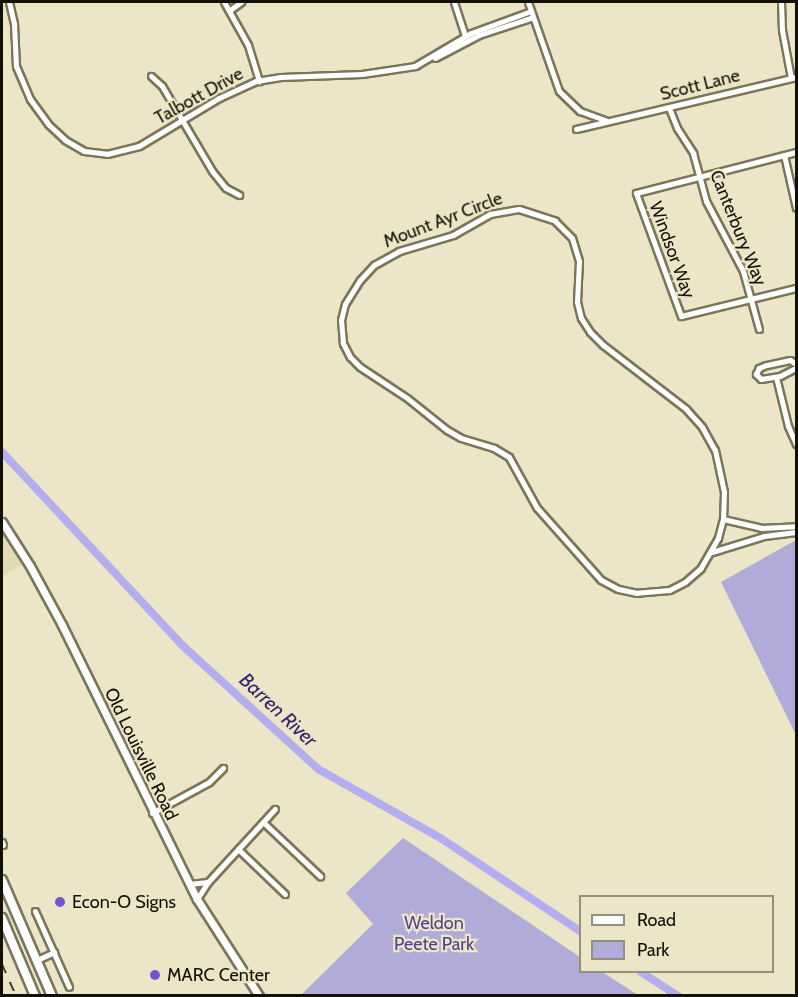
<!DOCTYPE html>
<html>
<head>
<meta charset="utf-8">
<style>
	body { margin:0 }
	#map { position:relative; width:798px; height:997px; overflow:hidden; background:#ece5c7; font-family:Cabin,sans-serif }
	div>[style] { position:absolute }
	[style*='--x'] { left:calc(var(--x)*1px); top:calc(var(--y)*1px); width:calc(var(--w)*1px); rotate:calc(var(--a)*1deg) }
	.built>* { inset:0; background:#e3dab5 }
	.green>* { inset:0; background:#b0abd8 }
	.river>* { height:8px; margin:-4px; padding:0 4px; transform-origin:4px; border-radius:4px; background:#b6adef }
	.roads { filter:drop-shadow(2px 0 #7b755a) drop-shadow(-2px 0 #7b755a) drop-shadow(0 2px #7b755a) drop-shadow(0 -2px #7b755a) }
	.street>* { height:5px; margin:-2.5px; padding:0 2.5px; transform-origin:2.5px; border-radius:2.5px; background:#fff }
	.secondary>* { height:7px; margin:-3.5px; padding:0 3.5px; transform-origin:3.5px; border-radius:3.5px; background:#fff }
	.primary>* { height:8px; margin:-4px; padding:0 4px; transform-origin:4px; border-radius:4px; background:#fff }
	.rail>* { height:1.5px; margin-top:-0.75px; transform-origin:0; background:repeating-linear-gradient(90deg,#3f3c2e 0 10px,transparent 0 20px) }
	.dots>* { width:16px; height:16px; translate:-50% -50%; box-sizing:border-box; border:3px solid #ece5c7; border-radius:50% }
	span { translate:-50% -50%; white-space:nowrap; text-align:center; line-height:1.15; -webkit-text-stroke:4.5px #ece5c7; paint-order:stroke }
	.street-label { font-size:18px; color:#131107 }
	.poi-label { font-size:18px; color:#131107 }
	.left { translate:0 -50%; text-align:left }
	.park-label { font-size:18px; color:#503f8d }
	.water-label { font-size:20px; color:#341f6a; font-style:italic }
	.frame { position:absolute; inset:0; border:3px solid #131107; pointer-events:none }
	.legend { position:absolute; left:579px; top:895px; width:195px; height:78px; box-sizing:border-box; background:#ece5c7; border:2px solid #95907a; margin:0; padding:8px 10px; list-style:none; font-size:18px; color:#131107 }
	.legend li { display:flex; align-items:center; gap:12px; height:30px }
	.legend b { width:30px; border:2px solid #95907a }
</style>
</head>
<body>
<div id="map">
	<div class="built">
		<i style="clip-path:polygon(2px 534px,23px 565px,2px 576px)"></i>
	</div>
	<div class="green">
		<i style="clip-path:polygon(796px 540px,796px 735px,721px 582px)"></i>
		<i style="clip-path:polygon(403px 838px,580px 957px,580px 972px,602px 972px,638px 995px,301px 995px,373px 924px,346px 893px)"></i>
	</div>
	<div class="river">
		<i style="--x:2;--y:452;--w:265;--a:47"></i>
		<i style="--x:183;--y:646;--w:183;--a:42.3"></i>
		<i style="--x:318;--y:769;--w:142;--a:29.4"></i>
		<i style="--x:442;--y:839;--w:166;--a:33.7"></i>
		<i style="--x:641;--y:972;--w:44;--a:33"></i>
	</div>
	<div class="roads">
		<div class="street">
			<i style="--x:9;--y:2;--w:23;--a:77"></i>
			<i style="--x:14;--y:24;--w:42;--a:87.3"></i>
			<i style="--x:16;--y:66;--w:36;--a:67"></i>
			<i style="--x:30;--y:99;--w:31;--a:54"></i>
			<i style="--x:48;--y:124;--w:23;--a:43"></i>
			<i style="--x:65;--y:140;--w:22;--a:30"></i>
			<i style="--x:84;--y:151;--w:23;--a:7"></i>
			<i style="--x:107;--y:154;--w:33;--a:-14"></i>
			<i style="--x:139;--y:146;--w:93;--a:-31"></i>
			<i style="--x:219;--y:98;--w:41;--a:-24.7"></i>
			<i style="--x:256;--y:81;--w:25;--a:-9"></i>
			<i style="--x:281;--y:77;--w:81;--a:-2.1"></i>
			<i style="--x:362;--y:74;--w:54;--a:-8.6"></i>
			<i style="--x:415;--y:66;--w:65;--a:-30.5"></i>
			<i style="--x:471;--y:33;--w:64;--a:-20.1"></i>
			<i style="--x:224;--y:2;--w:49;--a:60.8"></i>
			<i style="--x:248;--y:45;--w:38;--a:73"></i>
			<i style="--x:454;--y:2;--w:36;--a:72"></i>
			<i style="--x:528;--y:2;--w:94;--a:70.8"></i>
			<i style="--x:559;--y:91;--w:29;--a:44"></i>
			<i style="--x:580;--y:111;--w:27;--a:20"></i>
			<i style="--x:781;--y:2;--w:28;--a:88"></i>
			<i style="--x:782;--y:30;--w:49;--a:79.4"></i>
			<i style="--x:230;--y:10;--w:14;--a:-36"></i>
			<i style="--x:435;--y:58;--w:50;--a:-27.6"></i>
			<i style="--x:479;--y:35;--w:57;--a:-18.4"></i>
			<i style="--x:151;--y:76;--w:15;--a:42"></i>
			<i style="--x:162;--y:86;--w:99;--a:59.5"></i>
			<i style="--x:212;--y:171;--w:22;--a:51"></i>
			<i style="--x:226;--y:188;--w:15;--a:28"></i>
			<i style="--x:669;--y:108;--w:22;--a:68"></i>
			<i style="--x:677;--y:128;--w:30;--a:57"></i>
			<i style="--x:693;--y:153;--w:50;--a:74.8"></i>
			<i style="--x:706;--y:201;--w:79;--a:62.1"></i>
			<i style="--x:743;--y:271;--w:60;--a:74.6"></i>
			<i style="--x:576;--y:129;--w:226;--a:-13.3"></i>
			<i style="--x:796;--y:152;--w:165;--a:165.6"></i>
			<i style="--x:636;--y:193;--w:131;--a:69.9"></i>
			<i style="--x:681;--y:316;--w:118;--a:-13.7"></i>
			<i style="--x:784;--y:155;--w:54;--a:77.2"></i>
			<i style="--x:519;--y:209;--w:38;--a:18"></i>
			<i style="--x:555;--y:221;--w:24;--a:45"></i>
			<i style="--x:572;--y:238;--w:24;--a:73"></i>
			<i style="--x:579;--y:261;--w:41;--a:92.8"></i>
			<i style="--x:577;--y:302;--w:16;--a:76"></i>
			<i style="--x:581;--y:318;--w:17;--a:57"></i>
			<i style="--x:590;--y:332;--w:18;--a:45"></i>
			<i style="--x:603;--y:345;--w:105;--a:37.6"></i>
			<i style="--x:686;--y:409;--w:24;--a:48"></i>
			<i style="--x:702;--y:427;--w:26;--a:61"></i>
			<i style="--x:715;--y:450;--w:43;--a:77.9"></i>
			<i style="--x:724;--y:492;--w:27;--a:92"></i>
			<i style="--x:723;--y:519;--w:20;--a:105"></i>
			<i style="--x:718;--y:538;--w:34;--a:120"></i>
			<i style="--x:701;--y:568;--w:21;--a:139"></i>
			<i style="--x:685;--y:582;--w:18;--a:153"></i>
			<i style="--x:669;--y:590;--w:32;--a:175"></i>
			<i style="--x:637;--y:593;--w:19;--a:-168"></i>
			<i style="--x:618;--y:589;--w:19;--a:-152"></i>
			<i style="--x:601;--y:580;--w:96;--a:-131.6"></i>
			<i style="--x:537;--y:508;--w:58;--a:-118.8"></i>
			<i style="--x:509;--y:457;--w:17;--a:-149"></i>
			<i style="--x:494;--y:448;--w:34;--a:-163"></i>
			<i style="--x:461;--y:438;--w:16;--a:-150"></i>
			<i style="--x:447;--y:430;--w:51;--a:-141.3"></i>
			<i style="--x:407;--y:398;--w:56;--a:-146.6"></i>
			<i style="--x:360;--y:367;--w:14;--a:-135"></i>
			<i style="--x:350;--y:357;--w:16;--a:-117"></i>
			<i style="--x:343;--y:343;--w:23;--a:-95"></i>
			<i style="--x:341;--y:320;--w:16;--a:-76"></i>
			<i style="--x:345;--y:304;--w:28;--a:-58"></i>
			<i style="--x:360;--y:280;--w:21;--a:-47"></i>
			<i style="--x:374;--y:265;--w:29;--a:-29"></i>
			<i style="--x:399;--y:251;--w:56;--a:-16.5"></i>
			<i style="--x:453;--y:235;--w:43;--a:-29.6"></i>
			<i style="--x:490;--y:214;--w:29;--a:-10"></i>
			<i style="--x:796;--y:364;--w:7;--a:-146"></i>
			<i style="--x:790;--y:360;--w:25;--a:168"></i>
			<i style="--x:766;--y:365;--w:8;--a:157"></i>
			<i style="--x:759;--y:368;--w:7;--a:117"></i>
			<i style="--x:756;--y:374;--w:7;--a:45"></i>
			<i style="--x:761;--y:379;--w:19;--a:-9"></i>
			<i style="--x:780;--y:376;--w:18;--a:-27"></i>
			<i style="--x:776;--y:377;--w:50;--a:76.2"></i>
			<i style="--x:788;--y:426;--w:20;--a:66"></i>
			<i style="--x:723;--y:519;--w:39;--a:13"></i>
			<i style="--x:761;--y:528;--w:35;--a:-3"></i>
			<i style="--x:712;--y:552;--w:54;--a:-17.1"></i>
			<i style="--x:764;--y:536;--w:32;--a:-7"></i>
			<i style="--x:152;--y:813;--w:65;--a:-28.5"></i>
			<i style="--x:209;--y:782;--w:20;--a:-45"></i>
			<i style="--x:263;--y:822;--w:79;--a:43.5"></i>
			<i style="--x:2;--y:842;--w:3;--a:72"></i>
			<i style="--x:238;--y:849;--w:65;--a:43.8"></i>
			<i style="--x:189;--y:884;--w:19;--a:-6"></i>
			<i style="--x:208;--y:882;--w:99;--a:-47.5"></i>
			<i style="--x:197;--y:899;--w:20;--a:-57"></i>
			<i style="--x:35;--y:911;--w:83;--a:65.9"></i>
			<i style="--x:37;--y:960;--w:19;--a:-25"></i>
		</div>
		<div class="secondary">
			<i style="--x:2;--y:522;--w:52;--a:57.5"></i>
			<i style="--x:30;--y:566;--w:67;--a:61.5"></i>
			<i style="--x:62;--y:625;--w:305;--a:63.8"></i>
			<i style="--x:197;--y:899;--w:115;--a:57.4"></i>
		</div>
		<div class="primary">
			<i style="--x:2;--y:880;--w:126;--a:66.7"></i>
			<i style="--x:2;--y:918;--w:85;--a:67.1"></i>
		</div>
	</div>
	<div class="rail">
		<i style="--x:2;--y:964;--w:35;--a:66"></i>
	</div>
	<div class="dots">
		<i style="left:60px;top:902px;background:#7356cf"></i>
		<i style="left:155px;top:975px;background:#7356cf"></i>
	</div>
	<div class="street-label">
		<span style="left:700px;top:85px;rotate:-14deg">Scott Lane</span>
		<span style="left:199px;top:96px;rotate:-29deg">Talbott Drive</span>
		<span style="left:443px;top:220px;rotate:-21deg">Mount Ayr Circle</span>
		<span style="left:738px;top:228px;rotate:68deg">Canterbury Way</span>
		<span style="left:672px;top:250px;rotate:70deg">Windsor Way</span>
		<span style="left:141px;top:754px;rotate:64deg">Old Louisville Road</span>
	</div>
	<div class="poi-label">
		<span class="left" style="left:72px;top:902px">Econ-O Signs</span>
		<span class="left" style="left:167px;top:975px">MARC Center</span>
	</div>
	<div class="park-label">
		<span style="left:434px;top:934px">Weldon<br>Peete Park</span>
	</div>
	<div class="water-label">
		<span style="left:278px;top:710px;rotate:43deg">Barren River</span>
	</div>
	<div class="frame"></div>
	<ul class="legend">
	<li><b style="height:8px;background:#fff"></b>Road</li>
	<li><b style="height:16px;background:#b0abd8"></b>Park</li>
	</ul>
</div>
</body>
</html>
